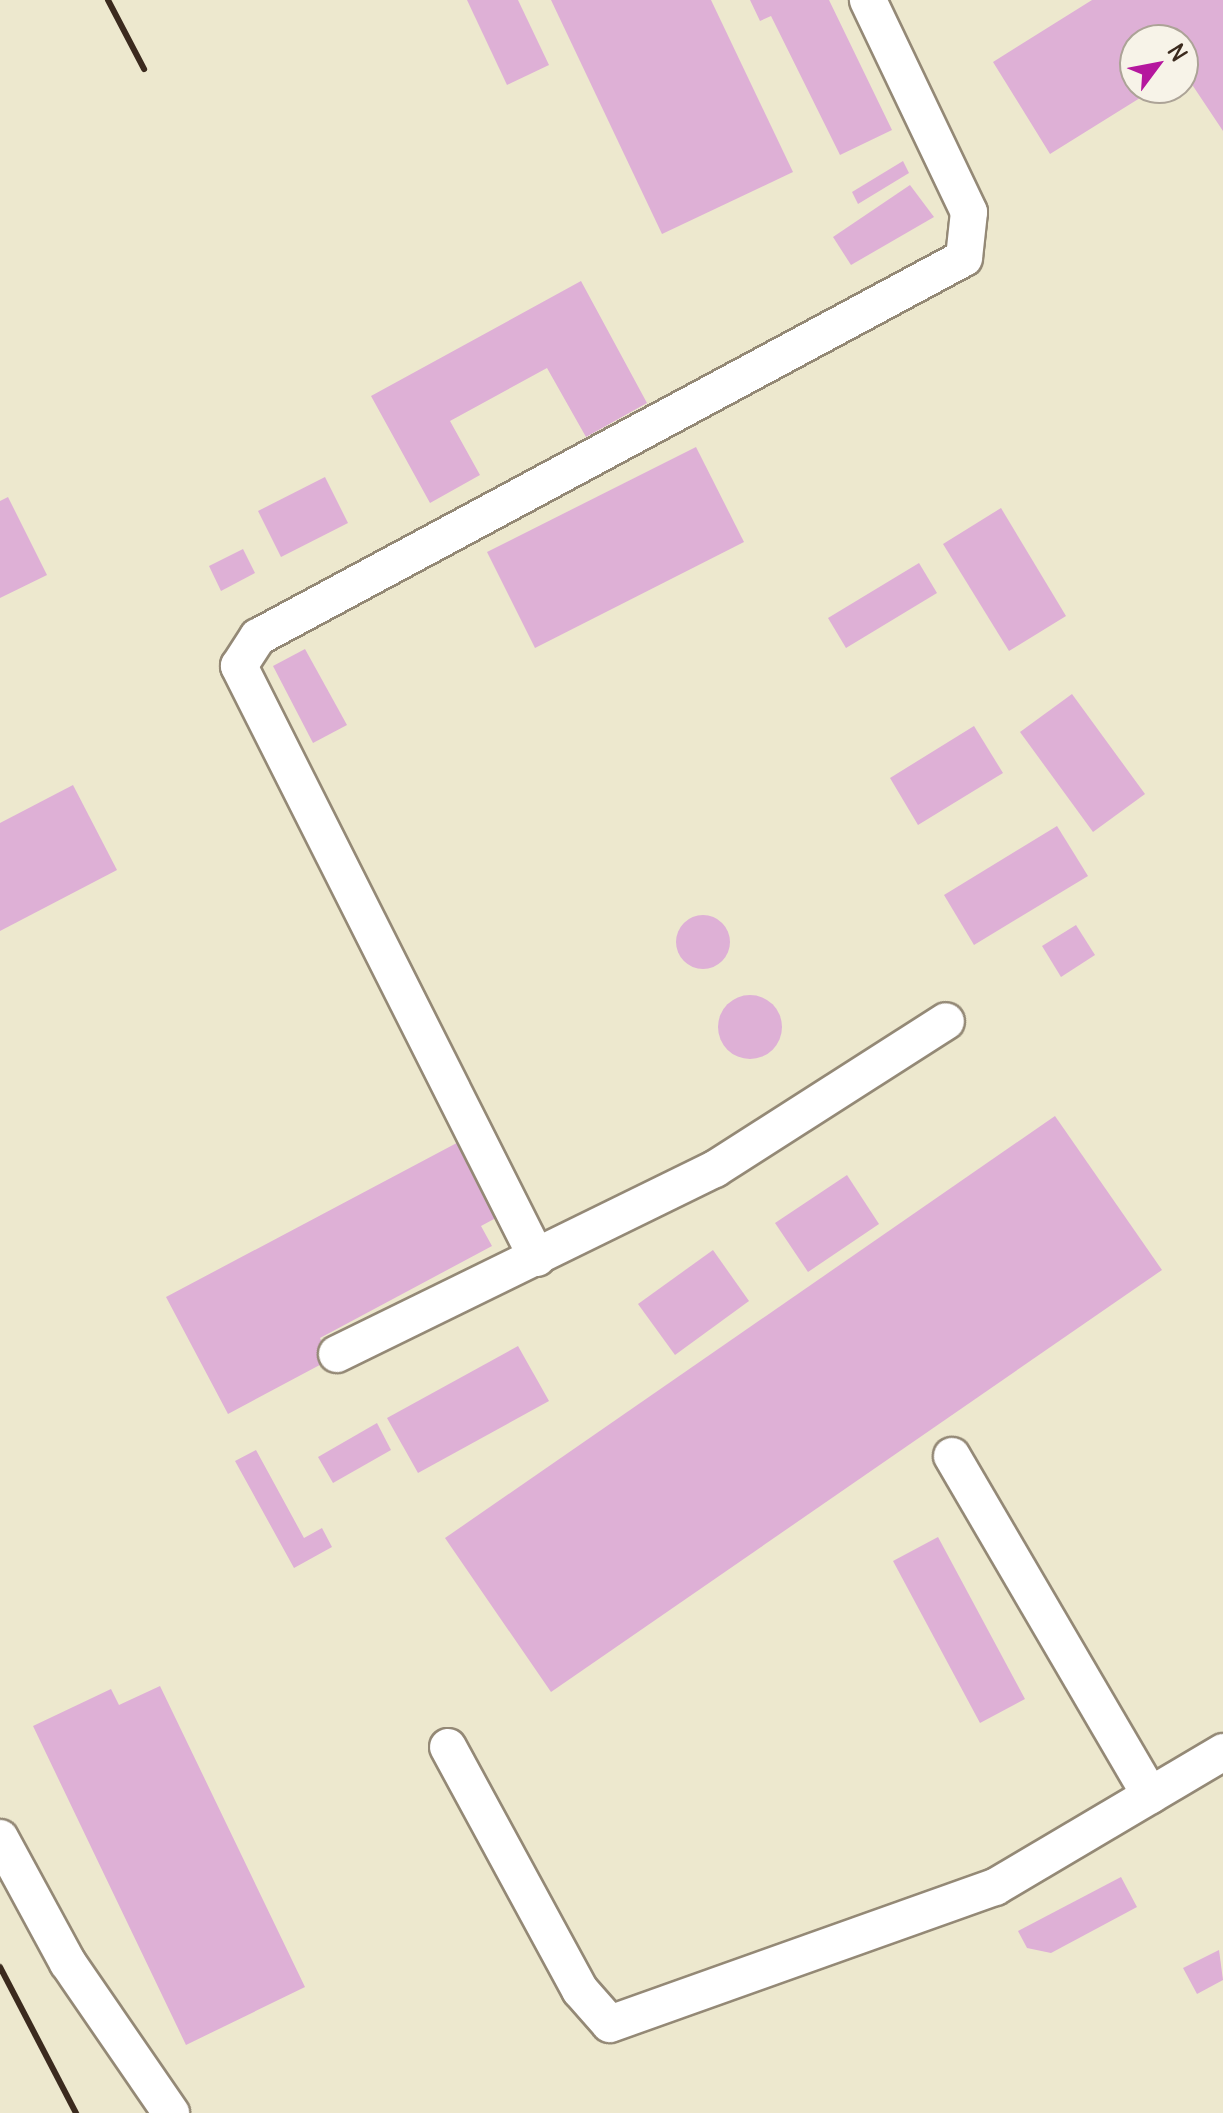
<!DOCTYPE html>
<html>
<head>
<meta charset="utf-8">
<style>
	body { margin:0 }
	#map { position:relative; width:1223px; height:2113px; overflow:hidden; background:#ede8ce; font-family:Delius,sans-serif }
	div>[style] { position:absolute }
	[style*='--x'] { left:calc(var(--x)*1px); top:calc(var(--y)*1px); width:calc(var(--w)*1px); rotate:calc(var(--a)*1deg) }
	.building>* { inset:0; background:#deb0d6 }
	.round { border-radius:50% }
	.roads { filter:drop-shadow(2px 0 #948976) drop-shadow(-2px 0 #948976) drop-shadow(0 2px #948976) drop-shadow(0 -2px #948976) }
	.minor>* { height:36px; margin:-18px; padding:0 18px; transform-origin:18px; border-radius:18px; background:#fff }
	.rail>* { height:6px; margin:-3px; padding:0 3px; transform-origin:3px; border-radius:3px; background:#3b2a1e }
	span { translate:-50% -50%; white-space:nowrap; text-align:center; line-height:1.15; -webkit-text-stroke:8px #f7f3e8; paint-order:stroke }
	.north { position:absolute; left:1119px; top:24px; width:80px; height:80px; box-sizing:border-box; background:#f7f3e8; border:2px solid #aca397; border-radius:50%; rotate:58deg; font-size:22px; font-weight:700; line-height:32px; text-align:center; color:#3b2a1e }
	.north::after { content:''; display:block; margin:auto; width:28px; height:36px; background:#b5179e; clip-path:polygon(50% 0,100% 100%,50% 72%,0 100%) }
</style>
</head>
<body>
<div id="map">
	<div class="building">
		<i style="clip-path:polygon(467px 0,518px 0,549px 65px,507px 85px)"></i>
		<i style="clip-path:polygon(551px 0,711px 0,793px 172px,662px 234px)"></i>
		<i style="clip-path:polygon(750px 0,829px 0,892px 130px,840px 155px,771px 16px,760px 21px)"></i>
		<i style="clip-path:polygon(1092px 0,1223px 0,1223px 131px,1183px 71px,1183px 40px,1135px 40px,1135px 88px,1156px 88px,1050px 154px,993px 62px)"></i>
		<i style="clip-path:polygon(903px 161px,909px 173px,858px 204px,852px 192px)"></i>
		<i style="clip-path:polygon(910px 185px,934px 217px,851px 265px,833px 237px)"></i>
		<i style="clip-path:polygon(581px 281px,647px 403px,586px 437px,547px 368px,450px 421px,480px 475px,430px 503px,371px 396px)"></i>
		<i style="clip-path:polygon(696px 447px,744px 542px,535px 648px,487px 552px)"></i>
		<i style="clip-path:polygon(325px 477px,348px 523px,281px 557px,258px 511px)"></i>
		<i style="clip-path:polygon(8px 497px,47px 575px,0 598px,0 501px)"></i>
		<i style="clip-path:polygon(1001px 508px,1066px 616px,1009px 651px,943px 544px)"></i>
		<i style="clip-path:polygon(243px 549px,255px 573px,221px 591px,209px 566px)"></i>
		<i style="clip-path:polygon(919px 563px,937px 593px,846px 648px,828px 618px)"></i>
		<i style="clip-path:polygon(305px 649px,347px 725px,313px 743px,273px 666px)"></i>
		<i style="clip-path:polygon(1072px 694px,1145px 794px,1093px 832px,1020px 732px)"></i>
		<i style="clip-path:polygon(974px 726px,1003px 773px,918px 825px,890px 778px)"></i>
		<i style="clip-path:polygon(73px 785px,117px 870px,0 931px,0 823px)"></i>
		<i style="clip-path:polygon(1057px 826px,1088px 876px,974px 945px,944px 895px)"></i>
		<i class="round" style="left:676px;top:915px;width:54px;height:54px"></i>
		<i style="clip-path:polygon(1076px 925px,1095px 955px,1061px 977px,1042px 946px)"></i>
		<i class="round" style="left:718px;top:995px;width:64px;height:64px"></i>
		<i style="clip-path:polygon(1055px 1116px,1162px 1270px,551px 1692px,445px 1538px)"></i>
		<i style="clip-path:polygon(468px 1137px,507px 1212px,481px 1226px,492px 1246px,320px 1338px,331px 1359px,228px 1414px,166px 1297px)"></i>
		<i style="clip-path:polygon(847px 1175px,879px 1224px,808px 1272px,775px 1223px)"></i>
		<i style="clip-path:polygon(713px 1250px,749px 1301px,675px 1355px,638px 1304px)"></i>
		<i style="clip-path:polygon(518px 1346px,549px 1401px,418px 1473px,387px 1418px)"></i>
		<i style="clip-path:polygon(377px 1423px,391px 1450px,333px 1483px,318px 1457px)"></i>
		<i style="clip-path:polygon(256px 1450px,304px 1538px,322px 1528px,332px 1547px,294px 1568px,235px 1461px)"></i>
		<i style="clip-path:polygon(938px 1537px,1025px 1699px,980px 1723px,893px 1561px)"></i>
		<i style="clip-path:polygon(160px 1686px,305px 1987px,186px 2045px,33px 1726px,111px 1689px,119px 1705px)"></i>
		<i style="clip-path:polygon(1121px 1877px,1137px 1907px,1051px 1953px,1027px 1948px,1018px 1931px)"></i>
		<i style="clip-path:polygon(1219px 1950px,1223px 1980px,1197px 1994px,1183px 1968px)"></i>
	</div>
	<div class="roads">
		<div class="minor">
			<i style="--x:537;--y:1258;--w:663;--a:-116.72"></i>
			<i style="--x:239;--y:666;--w:35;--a:-57"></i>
			<i style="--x:258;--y:637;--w:801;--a:-28.23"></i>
			<i style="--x:964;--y:258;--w:46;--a:-83.8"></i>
			<i style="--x:969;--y:212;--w:235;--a:-115.5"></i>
			<i style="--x:337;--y:1354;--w:421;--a:-26.1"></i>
			<i style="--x:715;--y:1169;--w:274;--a:-32.6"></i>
			<i style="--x:952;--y:1456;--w:393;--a:59.7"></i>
			<i style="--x:448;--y:1747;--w:277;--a:61.5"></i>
			<i style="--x:580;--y:1990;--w:45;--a:48.6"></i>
			<i style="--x:610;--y:2024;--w:409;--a:-19.6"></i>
			<i style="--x:995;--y:1887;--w:265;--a:-30.6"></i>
			<i style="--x:0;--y:1838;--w:142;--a:61.5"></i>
			<i style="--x:68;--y:1963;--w:182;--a:55.5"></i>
		</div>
	</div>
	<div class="rail">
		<i style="--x:108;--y:0;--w:78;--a:62.4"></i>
		<i style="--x:0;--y:1967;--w:165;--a:62.5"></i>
	</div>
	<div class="north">N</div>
</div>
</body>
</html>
